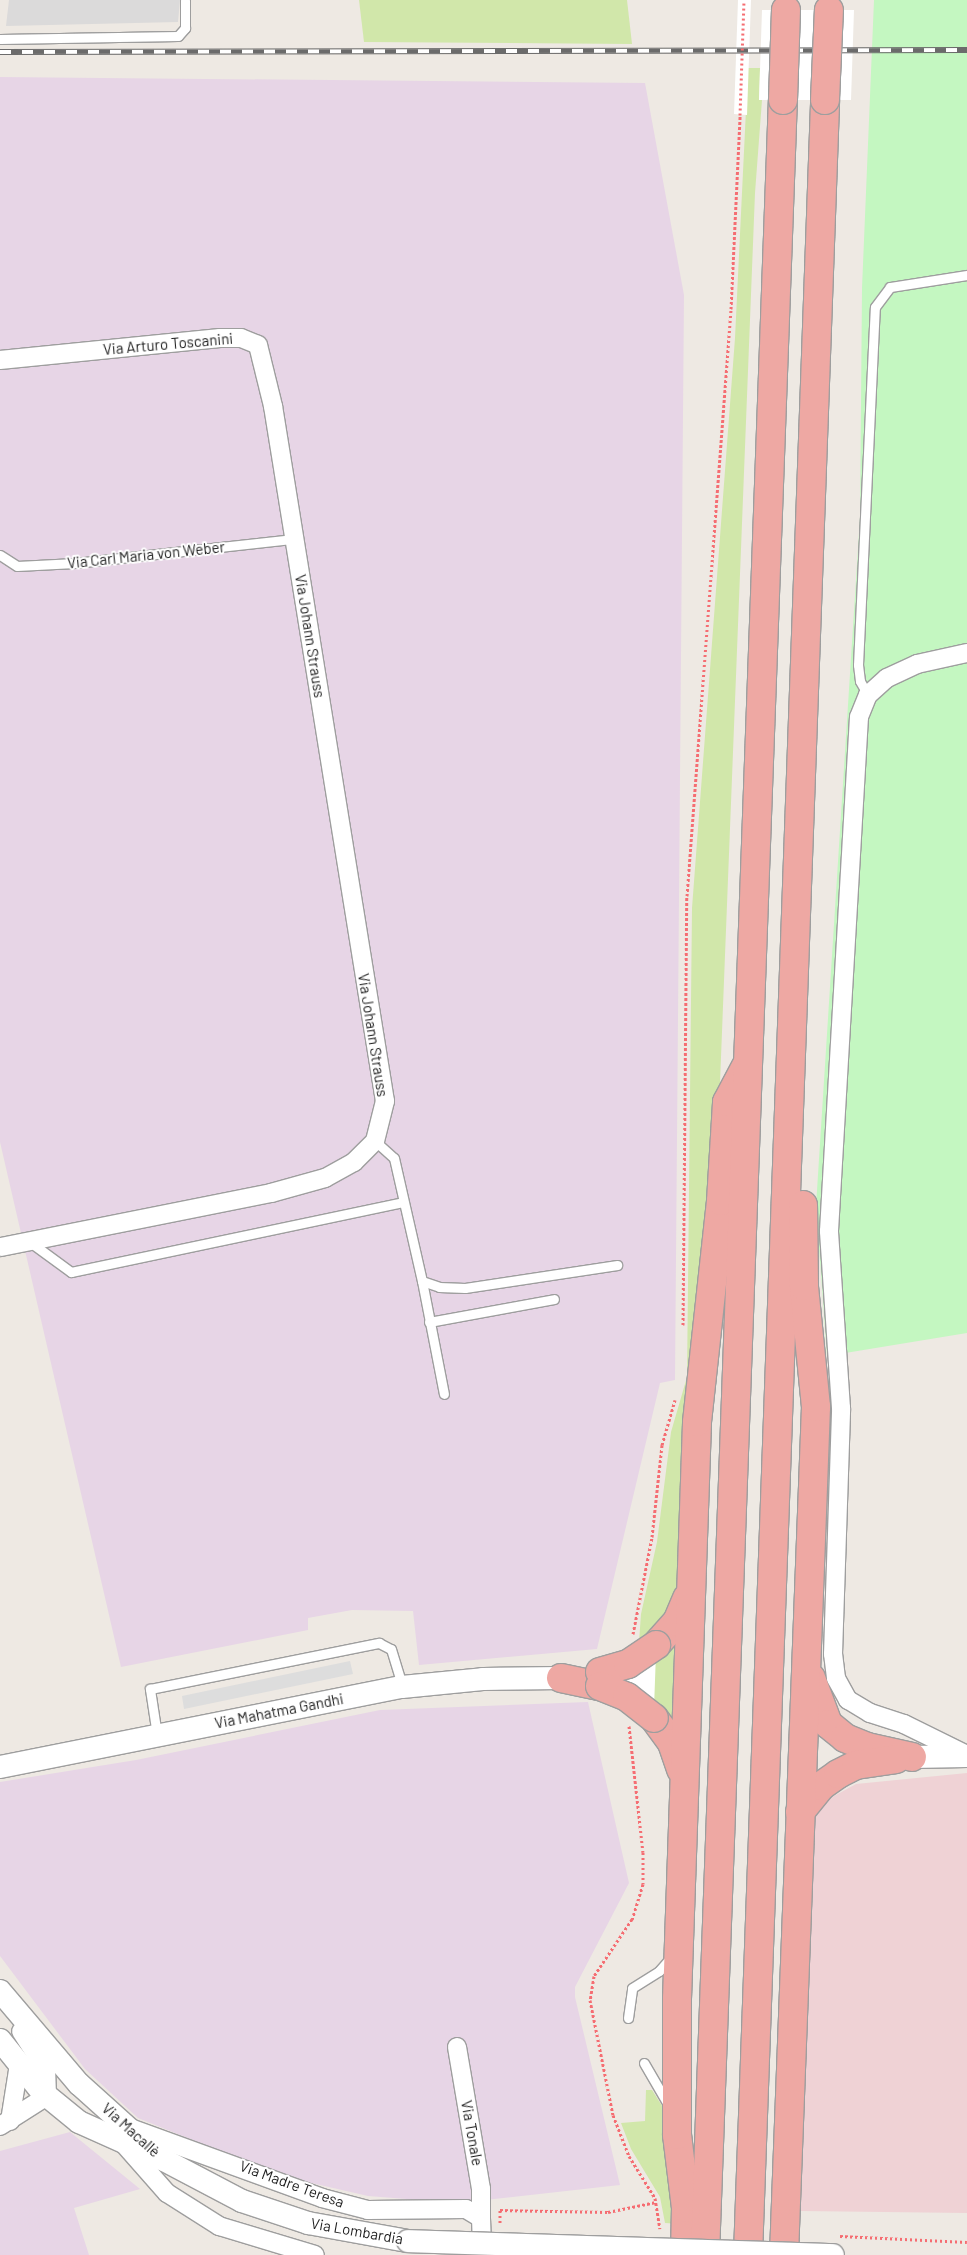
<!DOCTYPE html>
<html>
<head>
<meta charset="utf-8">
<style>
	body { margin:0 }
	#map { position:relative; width:967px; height:2255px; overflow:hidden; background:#eee9e3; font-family:Barlow,sans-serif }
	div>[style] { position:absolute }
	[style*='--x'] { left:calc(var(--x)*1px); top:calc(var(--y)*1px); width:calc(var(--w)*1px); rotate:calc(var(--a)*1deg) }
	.residential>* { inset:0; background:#dbdada }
	.commercial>* { inset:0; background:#efd2d5 }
	.industrial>* { inset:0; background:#e7d5e6 }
	.grass>* { inset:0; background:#d1e7aa }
	.park>* { inset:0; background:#c4f7c1 }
	.parking>* { inset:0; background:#ddd }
	.pier>* { inset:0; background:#fff }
	.path>* { height:3px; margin-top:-1.5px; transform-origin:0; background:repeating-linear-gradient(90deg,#f56d72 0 2.5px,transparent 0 5px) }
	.roads { filter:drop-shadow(1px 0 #9e9e9e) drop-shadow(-1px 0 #9e9e9e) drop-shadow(0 1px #9e9e9e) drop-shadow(0 -1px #9e9e9e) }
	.service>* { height:9px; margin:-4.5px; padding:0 4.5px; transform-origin:4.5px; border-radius:4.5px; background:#fff }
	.minor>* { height:18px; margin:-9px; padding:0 9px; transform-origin:9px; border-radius:9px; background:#fff }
	.tertiary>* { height:22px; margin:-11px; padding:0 11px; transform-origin:11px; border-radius:11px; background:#fff }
	.trunk>* { height:28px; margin:-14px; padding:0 14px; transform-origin:14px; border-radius:14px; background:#eea8a3 }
	.rail>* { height:5.5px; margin-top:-2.75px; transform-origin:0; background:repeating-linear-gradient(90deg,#fff 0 11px,#6b6b6b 0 22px); box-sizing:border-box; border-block:1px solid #6b6b6b }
	.path-bridge>* { height:3px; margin-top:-1.5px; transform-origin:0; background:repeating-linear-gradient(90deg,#f56d72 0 2.5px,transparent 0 5px) }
	.bridges { filter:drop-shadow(1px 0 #9e9e9e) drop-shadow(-1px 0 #9e9e9e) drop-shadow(0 1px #9e9e9e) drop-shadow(0 -1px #9e9e9e) }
	.tertiary-bridge>* { height:22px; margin:-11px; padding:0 11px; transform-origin:11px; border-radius:11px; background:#fff }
	.trunk-bridge>* { height:28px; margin:-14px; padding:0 14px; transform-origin:14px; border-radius:14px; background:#eea8a3 }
	span { translate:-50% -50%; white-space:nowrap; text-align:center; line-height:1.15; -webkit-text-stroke:4px #fff; paint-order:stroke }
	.street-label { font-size:15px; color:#1d1d1d }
</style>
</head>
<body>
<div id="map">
	<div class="residential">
		<i style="clip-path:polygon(9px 0,180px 0,178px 22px,6px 26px)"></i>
	</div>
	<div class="commercial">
		<i style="clip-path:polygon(967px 1773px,967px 2213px,800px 2211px,810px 1819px,825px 1801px,856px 1784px)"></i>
	</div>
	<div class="industrial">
		<i style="clip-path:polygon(0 77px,645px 83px,684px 295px,675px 1380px,660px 1383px,597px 1649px,419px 1665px,413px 1611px,352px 1610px,308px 1618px,308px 1630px,121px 1667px,0 1142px)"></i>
		<i style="clip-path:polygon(588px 1702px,629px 1883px,575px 1987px,575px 1997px,620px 2185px,458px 2203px,368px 2196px,281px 2176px,138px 2118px,85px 2069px,0 1956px,0 1782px,136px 1760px,380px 1710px)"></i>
		<i style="clip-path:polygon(70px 2132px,140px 2189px,74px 2208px,89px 2255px,0 2255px,0 2151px)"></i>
	</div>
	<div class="grass">
		<i style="clip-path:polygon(359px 0,627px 0,632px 44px,364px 42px)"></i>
		<i style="clip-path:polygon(748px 68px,760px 68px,759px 100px,762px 100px,755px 193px,717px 1159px,680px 1581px,675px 1598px,660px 1626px,639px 1642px,641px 1614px,657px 1542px,671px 1432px,687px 1377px,692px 908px,735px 338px)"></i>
		<i style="clip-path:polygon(675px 1637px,676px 1727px,613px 1678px)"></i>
		<i style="clip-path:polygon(646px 2090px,652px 2090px,664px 2109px,681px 2224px,665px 2223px,660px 2197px,631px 2149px,621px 2123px,645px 2121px)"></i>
	</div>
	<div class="park">
		<i style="clip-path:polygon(874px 0,967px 0,967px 1333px,827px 1356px,816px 1206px,860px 517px,862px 288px)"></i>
	</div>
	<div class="parking">
		<i style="clip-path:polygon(350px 1661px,353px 1674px,184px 1709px,182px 1696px)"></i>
	</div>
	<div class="pier">
		<i style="clip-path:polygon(738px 0,751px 0,747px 115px,734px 114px)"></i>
		<i style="clip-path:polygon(762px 10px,854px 10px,851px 100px,759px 100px)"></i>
		<i style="clip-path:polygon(657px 1625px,653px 1736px,601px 1659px,625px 1651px)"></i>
	</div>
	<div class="path">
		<i style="--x:683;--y:1325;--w:429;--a:-89.5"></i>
		<i style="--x:687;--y:896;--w:589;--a:-85.71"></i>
		<i style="--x:731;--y:309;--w:194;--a:-87.3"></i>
		<i style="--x:633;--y:1634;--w:99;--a:-78.9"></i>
		<i style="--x:652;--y:1537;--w:93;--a:-83.8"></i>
		<i style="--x:662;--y:1445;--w:47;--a:-73.9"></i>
		<i style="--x:629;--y:1726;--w:127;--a:83.7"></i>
		<i style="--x:643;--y:1852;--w:32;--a:90"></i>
		<i style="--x:643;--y:1884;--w:37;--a:107"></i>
		<i style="--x:632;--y:1919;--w:69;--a:123.7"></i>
		<i style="--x:594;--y:1976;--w:24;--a:99"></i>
		<i style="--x:590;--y:2000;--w:117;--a:78.7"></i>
		<i style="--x:613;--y:2115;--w:44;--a:68.7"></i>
		<i style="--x:629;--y:2156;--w:49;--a:58.2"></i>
		<i style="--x:655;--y:2198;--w:31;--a:81"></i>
		<i style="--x:608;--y:2212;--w:49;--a:-11.8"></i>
		<i style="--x:840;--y:2236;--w:127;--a:2.7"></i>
	</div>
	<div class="roads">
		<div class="service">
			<i style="--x:0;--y:39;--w:178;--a:-1"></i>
			<i style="--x:178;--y:36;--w:11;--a:-49"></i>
			<i style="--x:185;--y:28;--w:28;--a:-90"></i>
			<i style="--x:0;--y:555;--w:20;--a:33"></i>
			<i style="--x:17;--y:566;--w:58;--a:-3"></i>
			<i style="--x:75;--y:563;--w:220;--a:-6.3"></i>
			<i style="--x:868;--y:695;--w:16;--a:-120"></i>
			<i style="--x:860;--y:681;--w:16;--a:-97"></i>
			<i style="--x:858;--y:665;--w:358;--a:-87.3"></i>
			<i style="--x:875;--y:307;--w:25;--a:-53"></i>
			<i style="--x:890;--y:287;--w:78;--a:-8.9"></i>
			<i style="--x:375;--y:1141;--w:25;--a:42"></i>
			<i style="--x:394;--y:1158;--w:126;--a:77.2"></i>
			<i style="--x:422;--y:1281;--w:18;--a:19"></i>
			<i style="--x:439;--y:1287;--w:26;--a:2"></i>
			<i style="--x:465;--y:1288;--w:154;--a:-8.6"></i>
			<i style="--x:30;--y:1242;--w:51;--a:36.2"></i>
			<i style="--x:71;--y:1272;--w:339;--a:-11.9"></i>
			<i style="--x:422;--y:1281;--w:115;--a:79"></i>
			<i style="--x:429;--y:1322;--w:127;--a:-10.4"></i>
			<i style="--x:157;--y:1735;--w:47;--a:-98.7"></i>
			<i style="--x:150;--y:1689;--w:234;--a:-11.4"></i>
			<i style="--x:379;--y:1643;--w:13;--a:27"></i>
			<i style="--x:391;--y:1649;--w:39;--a:73"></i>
			<i style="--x:628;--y:2018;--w:30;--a:-82"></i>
			<i style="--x:632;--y:1988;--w:32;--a:-32"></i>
			<i style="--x:659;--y:1971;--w:18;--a:-49"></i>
			<i style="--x:644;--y:2063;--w:50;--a:59.8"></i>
		</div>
		<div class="minor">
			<i style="--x:0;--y:360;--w:221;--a:-5.7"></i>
			<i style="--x:220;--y:338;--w:21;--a:0"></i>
			<i style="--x:241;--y:338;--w:18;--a:22"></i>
			<i style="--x:258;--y:345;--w:63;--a:76.2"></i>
			<i style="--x:273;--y:406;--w:704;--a:80.85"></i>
			<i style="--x:385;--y:1101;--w:41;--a:104"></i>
			<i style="--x:375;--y:1141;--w:30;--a:135"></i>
			<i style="--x:354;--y:1162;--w:33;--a:151"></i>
			<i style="--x:325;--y:1178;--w:56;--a:164.5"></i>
			<i style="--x:271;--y:1193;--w:276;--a:168.7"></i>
			<i style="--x:967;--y:1755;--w:70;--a:-153.8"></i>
			<i style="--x:904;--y:1724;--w:36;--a:-162"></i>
			<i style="--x:870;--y:1713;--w:26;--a:-149"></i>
			<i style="--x:848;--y:1700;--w:25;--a:-119"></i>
			<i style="--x:836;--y:1678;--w:24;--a:-97"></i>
			<i style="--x:833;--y:1654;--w:246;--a:-88.1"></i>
			<i style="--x:841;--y:1408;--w:177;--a:-93.9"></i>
			<i style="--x:829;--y:1231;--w:515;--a:-86.66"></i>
			<i style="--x:859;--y:717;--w:24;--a:-68"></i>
			<i style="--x:868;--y:695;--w:25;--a:-42"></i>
			<i style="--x:887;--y:678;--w:33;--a:-25"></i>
			<i style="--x:917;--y:664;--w:51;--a:-12.4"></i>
			<i style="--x:457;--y:2047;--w:144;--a:80.4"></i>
			<i style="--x:481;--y:2189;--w:29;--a:90"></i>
			<i style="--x:10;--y:2121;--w:58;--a:-81"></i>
			<i style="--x:0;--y:2126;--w:56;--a:-32.6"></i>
			<i style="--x:47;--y:2096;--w:26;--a:-92"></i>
			<i style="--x:46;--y:2070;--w:46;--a:-122.7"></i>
			<i style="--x:130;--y:2128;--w:204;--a:20"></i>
			<i style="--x:322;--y:2198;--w:48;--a:14.6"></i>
			<i style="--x:368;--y:2210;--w:98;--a:-0.6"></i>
			<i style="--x:466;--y:2209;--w:17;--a:31"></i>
			<i style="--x:481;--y:2218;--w:37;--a:88"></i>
			<i style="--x:123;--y:2143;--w:67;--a:48.7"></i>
			<i style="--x:167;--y:2193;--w:62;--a:32.4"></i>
			<i style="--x:219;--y:2226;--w:100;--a:16.8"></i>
		</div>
		<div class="tertiary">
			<i style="--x:912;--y:1757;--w:55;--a:-1"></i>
			<i style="--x:0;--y:1767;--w:410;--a:-11.3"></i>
			<i style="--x:402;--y:1687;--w:81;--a:-5.6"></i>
			<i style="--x:483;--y:1679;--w:78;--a:-0.7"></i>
			<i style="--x:0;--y:1991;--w:122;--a:49.7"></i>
			<i style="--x:79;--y:2084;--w:93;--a:41.9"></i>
			<i style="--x:0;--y:2040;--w:65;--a:51.2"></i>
			<i style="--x:41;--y:2091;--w:49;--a:39.2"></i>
			<i style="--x:79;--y:2122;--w:93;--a:24.1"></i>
			<i style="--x:164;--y:2160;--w:88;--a:27.7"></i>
			<i style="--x:242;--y:2201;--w:70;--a:18.4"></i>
			<i style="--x:308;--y:2223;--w:102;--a:10.2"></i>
		</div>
		<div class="trunk">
			<i style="--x:656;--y:1645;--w:31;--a:-48"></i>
			<i style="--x:677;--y:1622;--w:26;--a:-67"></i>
			<i style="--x:561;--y:1678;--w:40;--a:12"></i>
			<i style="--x:811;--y:1678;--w:49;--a:69.7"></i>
			<i style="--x:828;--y:1724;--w:22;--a:39"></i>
			<i style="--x:845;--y:1738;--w:24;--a:22"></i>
			<i style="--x:867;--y:1747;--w:46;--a:12.5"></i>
			<i style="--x:654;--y:1718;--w:31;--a:54"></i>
			<i style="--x:672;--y:1743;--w:28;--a:71"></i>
			<i style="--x:800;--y:1812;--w:33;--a:-51"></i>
			<i style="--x:821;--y:1786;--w:21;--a:-35"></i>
			<i style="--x:838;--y:1774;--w:20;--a:-27"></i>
			<i style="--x:856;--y:1765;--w:40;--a:-8.5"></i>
			<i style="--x:685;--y:2255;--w:47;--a:-88.8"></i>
			<i style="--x:686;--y:2208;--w:74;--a:-97"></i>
			<i style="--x:677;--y:2135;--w:136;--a:-90"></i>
			<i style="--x:677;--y:1999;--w:577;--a:-88.01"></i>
			<i style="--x:697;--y:1422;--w:222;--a:-83.8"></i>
			<i style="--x:721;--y:1201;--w:99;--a:-86.5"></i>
			<i style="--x:727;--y:1102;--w:40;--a:-62"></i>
			<i style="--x:705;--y:2255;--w:2156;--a:-87.93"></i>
			<i style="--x:748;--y:2255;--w:2156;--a:-87.95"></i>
			<i style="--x:784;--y:2255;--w:849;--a:-87.84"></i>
			<i style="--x:816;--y:1407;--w:122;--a:-95.7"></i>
			<i style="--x:804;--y:1286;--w:81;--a:-90.7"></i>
		</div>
	</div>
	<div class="rail">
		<i style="--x:0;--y:52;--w:967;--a:-0.12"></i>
	</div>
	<div class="path-bridge">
		<i style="--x:740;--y:115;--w:115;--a:-88"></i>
		<i style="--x:500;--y:2223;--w:13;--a:-90"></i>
		<i style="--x:500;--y:2210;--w:108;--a:1.1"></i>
	</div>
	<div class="bridges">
		<div class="tertiary-bridge">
			<i style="--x:408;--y:2241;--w:425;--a:1.9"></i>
		</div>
		<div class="trunk-bridge">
			<i style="--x:783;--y:100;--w:90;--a:-88.1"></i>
			<i style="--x:825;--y:100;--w:90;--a:-87.5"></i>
			<i style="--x:600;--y:1672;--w:29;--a:-16"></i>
			<i style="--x:628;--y:1664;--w:34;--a:-34"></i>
			<i style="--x:600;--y:1686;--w:29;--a:22"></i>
			<i style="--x:627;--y:1697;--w:34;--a:38"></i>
		</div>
	</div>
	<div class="street-label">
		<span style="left:168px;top:344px;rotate:-5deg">Via Arturo Toscanini</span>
		<span style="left:146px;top:555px;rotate:-6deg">Via Carl Maria von Weber</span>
		<span style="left:310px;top:636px;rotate:81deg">Via Johann Strauss</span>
		<span style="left:373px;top:1035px;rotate:81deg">Via Johann Strauss</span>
		<span style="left:279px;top:1711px;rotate:-11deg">Via Mahatma Gandhi</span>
		<span style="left:131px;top:2130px;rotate:42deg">Via Macallè</span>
		<span style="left:472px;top:2133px;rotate:80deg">Via Tonale</span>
		<span style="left:292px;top:2184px;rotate:20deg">Via Madre Teresa</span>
		<span style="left:357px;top:2231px;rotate:10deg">Via Lombardia</span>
	</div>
</div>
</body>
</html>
